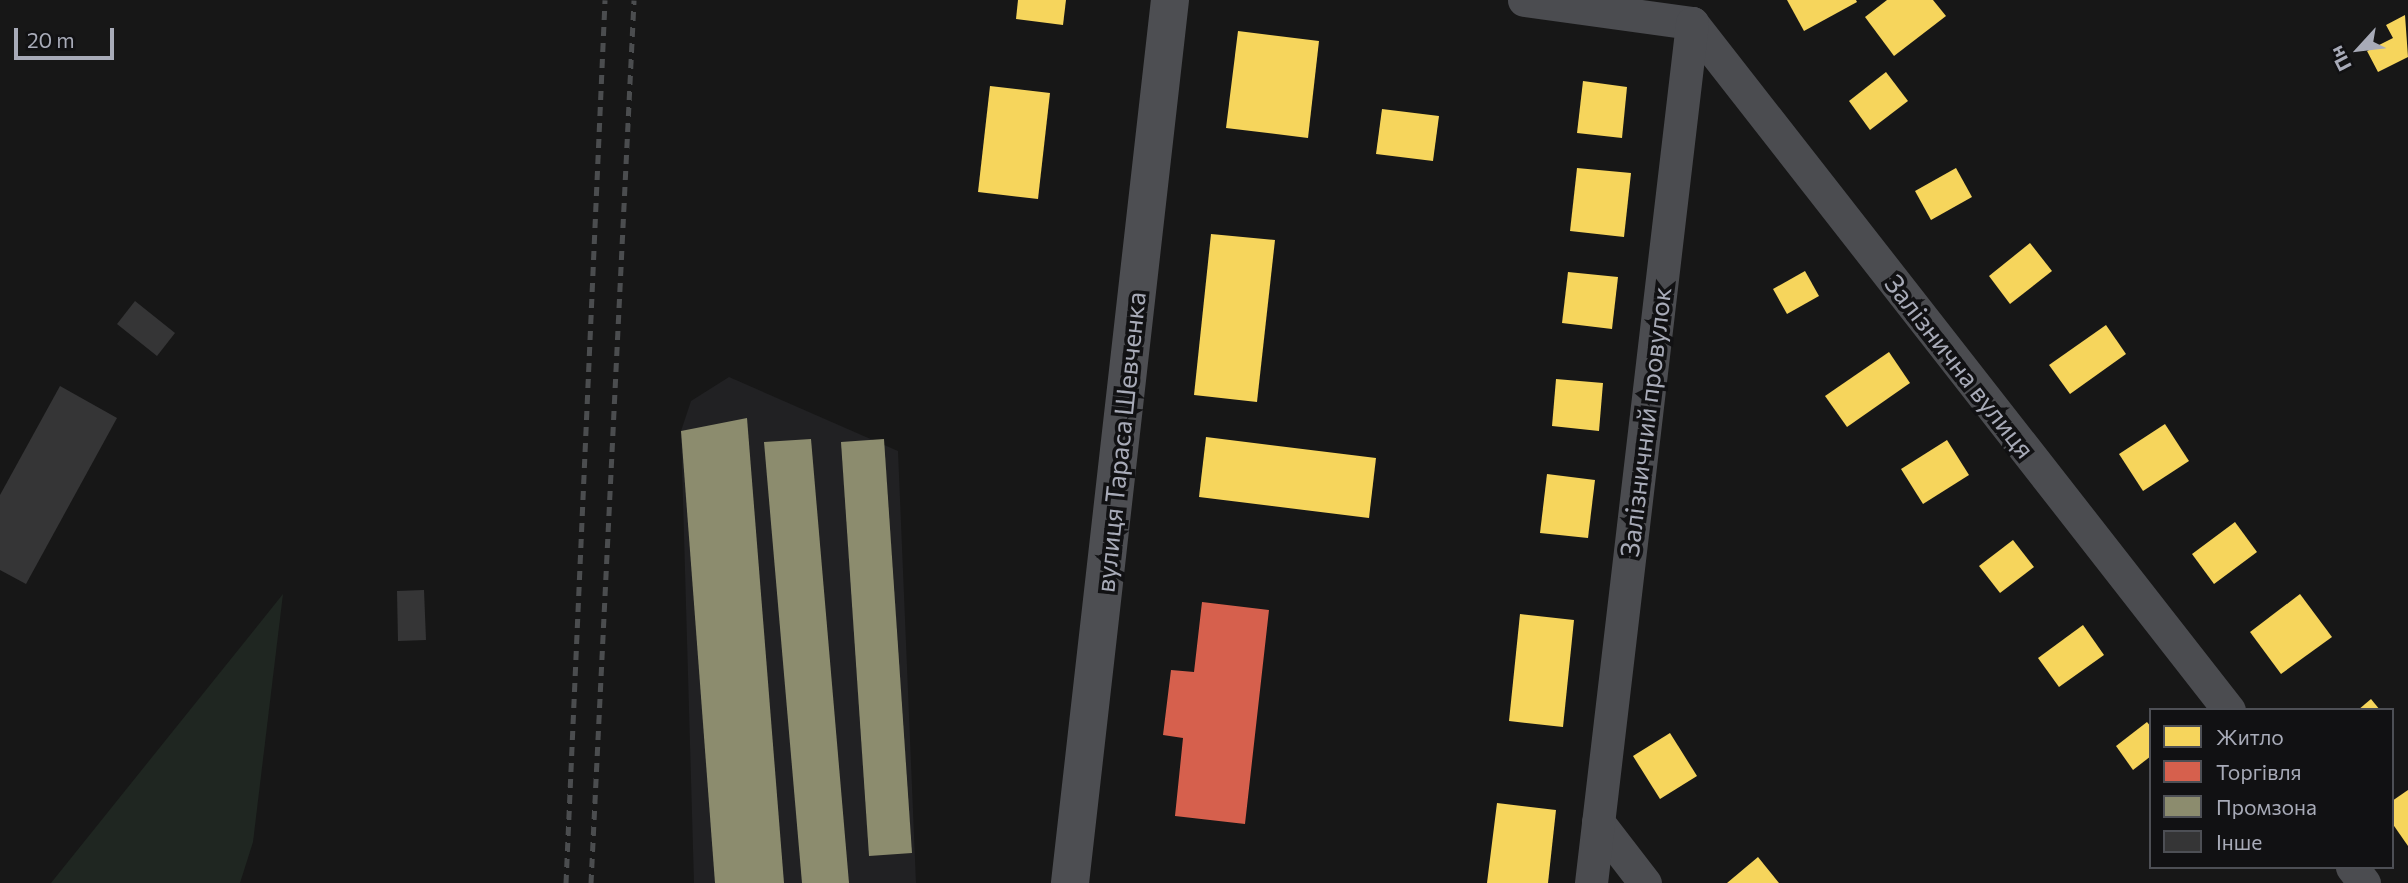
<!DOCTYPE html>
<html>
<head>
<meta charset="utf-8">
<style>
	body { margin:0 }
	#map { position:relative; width:2408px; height:883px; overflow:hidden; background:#171717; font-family:Commissioner,sans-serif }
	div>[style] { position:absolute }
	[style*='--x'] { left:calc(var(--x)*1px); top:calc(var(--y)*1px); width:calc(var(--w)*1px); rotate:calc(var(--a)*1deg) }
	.built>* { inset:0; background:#212123 }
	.green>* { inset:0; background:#1f2621 }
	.homes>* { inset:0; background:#f6d55c }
	.shops>* { inset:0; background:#d6604d }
	.industry>* { inset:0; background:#8c8c6e }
	.building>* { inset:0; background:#353536 }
	.minor>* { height:33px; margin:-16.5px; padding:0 16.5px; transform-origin:16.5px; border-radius:16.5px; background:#4b4c50 }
	.major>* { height:38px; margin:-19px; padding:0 19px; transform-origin:19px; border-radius:19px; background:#4d4e52 }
	.rail>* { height:5px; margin-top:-2.5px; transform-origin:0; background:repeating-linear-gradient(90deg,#4b4d4f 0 9px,transparent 0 16px) }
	span { translate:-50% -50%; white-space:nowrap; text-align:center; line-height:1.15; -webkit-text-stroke:7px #111113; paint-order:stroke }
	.street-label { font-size:26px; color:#a8abb8 }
	.legend { position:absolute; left:2149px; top:708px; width:245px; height:161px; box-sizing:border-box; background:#111113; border:2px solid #4d4f55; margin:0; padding:9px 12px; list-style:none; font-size:21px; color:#a8abb8 }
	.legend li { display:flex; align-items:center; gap:14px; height:35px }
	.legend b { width:35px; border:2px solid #4d4f55 }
	.north { position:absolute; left:2324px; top:14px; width:70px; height:70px; -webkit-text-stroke:5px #111113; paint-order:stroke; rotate:243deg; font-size:19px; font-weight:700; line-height:28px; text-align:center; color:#a8abb8 }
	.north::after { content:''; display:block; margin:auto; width:24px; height:32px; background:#a8abb8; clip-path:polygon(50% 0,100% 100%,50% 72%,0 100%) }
	.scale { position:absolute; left:14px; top:28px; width:100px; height:32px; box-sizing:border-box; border:4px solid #a8abb8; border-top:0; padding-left:9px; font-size:21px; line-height:24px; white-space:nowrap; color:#a8abb8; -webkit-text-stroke:5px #111113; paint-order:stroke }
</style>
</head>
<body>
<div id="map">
	<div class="built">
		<i style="clip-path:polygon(729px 377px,898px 451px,916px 883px,694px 883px,681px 431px,691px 401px)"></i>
	</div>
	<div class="green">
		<i style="clip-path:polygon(283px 594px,253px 842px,240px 883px,51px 883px)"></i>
	</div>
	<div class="homes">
		<i style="clip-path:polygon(1018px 0,1066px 0,1063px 25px,1016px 19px)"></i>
		<i style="clip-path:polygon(1787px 0,1856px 0,1857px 2px,1804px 31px)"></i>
		<i style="clip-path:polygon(1887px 0,1933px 0,1946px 16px,1894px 56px,1865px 17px)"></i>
		<i style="clip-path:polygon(2405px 15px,2408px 57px,2378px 72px,2367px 51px,2393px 38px,2386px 25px)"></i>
		<i style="clip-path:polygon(1238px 31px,1319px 41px,1308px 138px,1226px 128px)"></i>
		<i style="clip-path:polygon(1886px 72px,1908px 101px,1870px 130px,1849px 101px)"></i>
		<i style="clip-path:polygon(1583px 81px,1627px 87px,1622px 138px,1577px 133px)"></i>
		<i style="clip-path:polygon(990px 86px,1050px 93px,1038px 199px,978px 192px)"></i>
		<i style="clip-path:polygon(1382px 109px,1439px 116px,1433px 161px,1376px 154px)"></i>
		<i style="clip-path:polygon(1577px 168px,1631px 173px,1624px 237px,1570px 231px)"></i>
		<i style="clip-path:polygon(1956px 168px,1972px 197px,1931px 220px,1915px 191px)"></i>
		<i style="clip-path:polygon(1211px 234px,1275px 240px,1257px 402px,1194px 395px)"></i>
		<i style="clip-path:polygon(2030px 243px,2052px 271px,2010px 304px,1989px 276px)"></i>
		<i style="clip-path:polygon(1805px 271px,1819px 296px,1787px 314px,1773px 289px)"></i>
		<i style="clip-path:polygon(1568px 272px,1618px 277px,1612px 329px,1562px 323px)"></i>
		<i style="clip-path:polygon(2106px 325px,2126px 354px,2070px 394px,2049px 365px)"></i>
		<i style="clip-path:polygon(1889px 352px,1910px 383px,1847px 427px,1825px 396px)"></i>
		<i style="clip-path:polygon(1556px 379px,1603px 383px,1599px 431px,1552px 426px)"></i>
		<i style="clip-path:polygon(2165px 424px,2189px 461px,2143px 491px,2119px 454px)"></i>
		<i style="clip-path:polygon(1206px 437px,1376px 458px,1369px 518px,1199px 497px)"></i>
		<i style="clip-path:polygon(1947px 440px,1969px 475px,1923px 504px,1901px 469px)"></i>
		<i style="clip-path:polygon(1547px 474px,1595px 480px,1588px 538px,1540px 533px)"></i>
		<i style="clip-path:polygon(2235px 522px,2257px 552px,2214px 584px,2192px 554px)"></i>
		<i style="clip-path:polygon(2013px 540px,2034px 567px,2000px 593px,1979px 566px)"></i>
		<i style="clip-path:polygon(2300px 594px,2332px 637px,2281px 674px,2250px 632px)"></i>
		<i style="clip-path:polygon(1520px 614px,1574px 620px,1563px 727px,1509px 721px)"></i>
		<i style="clip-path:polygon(2083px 625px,2104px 655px,2059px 687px,2038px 658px)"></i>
		<i style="clip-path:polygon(2371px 699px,2380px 710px,2358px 710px)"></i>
		<i style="clip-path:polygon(2147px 722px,2151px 727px,2151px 756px,2133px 770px,2116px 746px)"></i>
		<i style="clip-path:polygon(1670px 733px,1697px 776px,1660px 799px,1633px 756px)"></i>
		<i style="clip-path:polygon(2408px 790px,2408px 846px,2392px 823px,2392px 801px)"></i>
		<i style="clip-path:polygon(1497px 803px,1556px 810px,1548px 883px,1487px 883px)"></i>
		<i style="clip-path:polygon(1758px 857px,1779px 883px,1727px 883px)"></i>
	</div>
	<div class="shops">
		<i style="clip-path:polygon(1202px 602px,1269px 610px,1245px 824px,1175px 816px,1183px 738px,1163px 735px,1171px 670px,1194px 672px)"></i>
	</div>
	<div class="industry">
		<i style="clip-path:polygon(747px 418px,784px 883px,715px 883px,681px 431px)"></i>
		<i style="clip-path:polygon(811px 439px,849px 883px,802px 883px,764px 442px)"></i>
		<i style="clip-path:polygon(884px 439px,912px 853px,869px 856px,841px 442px)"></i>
	</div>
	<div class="building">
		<i style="clip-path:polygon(135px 301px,175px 333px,157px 356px,117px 324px)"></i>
		<i style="clip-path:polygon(60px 386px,117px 418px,26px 584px,0 570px,0 495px)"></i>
		<i style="clip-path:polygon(424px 590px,426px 640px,398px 641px,397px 591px)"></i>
	</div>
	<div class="minor">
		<i style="--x:1524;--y:0;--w:170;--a:7.8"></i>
		<i style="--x:1692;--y:23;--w:872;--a:51.99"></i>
		<i style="--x:1598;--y:822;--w:77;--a:52.4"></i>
		<i style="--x:2352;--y:867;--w:20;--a:53"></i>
		<i style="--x:1591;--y:883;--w:866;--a:-83.3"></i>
	</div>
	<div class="major">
		<i style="--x:1070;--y:883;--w:889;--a:-83.54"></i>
	</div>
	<div class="rail">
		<i style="--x:566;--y:883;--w:884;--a:-87.47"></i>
		<i style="--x:591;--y:883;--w:884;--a:-87.21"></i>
	</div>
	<div class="street-label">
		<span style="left:1960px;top:366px;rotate:52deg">Залізнична вулиця</span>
		<span style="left:1645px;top:422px;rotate:-83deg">Залізничний провулок</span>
		<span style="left:1120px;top:442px;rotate:-84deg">вулиця Тараса Шевченка</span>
	</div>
	<ul class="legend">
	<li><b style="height:19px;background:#f6d55c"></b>Житло</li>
	<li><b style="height:19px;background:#d6604d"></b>Торгівля</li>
	<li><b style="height:19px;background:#8c8c6e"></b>Промзона</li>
	<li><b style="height:19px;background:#353536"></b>Інше</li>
	</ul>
	<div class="north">Пн</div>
	<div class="scale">20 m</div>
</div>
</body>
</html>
